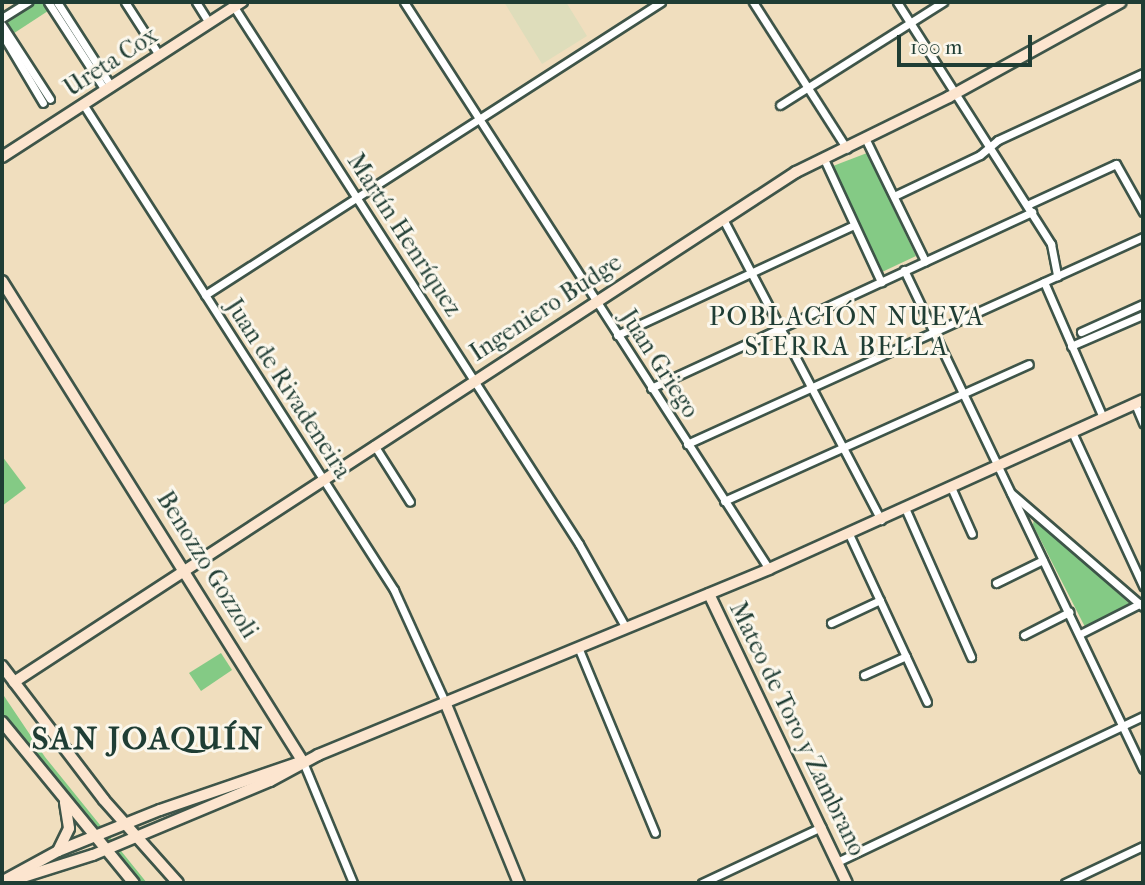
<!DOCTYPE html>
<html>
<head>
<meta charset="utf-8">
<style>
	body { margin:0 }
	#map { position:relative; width:1145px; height:885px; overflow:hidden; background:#f0debe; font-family:"IM FELL French Canon",serif }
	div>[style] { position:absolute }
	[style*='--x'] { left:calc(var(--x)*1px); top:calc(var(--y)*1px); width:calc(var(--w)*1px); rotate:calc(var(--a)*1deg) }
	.built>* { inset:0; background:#deddbb }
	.green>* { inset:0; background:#84ca85 }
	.roads { filter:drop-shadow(2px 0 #3e5549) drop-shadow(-2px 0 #3e5549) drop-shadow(0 2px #3e5549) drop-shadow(0 -2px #3e5549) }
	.street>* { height:7px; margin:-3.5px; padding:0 3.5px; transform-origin:3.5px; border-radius:3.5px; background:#fff }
	.secondary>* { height:10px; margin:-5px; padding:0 5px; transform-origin:5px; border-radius:5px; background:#fce5cf }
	span { translate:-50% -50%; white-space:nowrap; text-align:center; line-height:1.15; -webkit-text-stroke:6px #fbf7ec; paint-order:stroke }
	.street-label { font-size:24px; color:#1f3d34 }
	.neighbourhood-label { font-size:26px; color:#1f3d34; letter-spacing:2px }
	.district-label { font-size:32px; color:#1f3d34; font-weight:700; letter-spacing:2px }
	.frame { position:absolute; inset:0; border:4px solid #1f3d34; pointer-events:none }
	.scale { position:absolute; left:897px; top:35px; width:135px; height:32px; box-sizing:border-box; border:4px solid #1f3d34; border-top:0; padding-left:9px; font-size:21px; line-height:24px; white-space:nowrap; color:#1f3d34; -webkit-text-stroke:5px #fbf7ec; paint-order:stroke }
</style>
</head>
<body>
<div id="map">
	<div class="built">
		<i style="clip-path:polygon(504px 2px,566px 2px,587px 36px,542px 64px)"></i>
	</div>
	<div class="green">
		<i style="clip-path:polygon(31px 2px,46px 2px,51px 9px,2px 41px,2px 21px)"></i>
		<i style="clip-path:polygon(867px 153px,916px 256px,882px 272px,833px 166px)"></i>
		<i style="clip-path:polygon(2px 456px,26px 488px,2px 506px)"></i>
		<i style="clip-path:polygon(1034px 518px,1131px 605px,1085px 627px,1033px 525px)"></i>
		<i style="clip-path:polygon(221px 653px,232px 670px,201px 691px,189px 673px)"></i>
		<i style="clip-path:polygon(2px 693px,45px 757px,147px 883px,140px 883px,2px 716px)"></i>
	</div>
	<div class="roads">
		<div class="street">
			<i style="--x:48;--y:2;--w:105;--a:57.1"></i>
			<i style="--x:57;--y:2;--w:100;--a:57.3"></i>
			<i style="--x:125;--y:2;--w:63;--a:57.3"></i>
			<i style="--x:196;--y:2;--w:25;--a:58"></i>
			<i style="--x:404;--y:2;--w:674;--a:57.23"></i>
			<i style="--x:753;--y:2;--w:174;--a:57.4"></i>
			<i style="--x:897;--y:2;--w:287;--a:57.5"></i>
			<i style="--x:1051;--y:244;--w:33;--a:79"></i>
			<i style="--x:234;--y:7;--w:638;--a:57.28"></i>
			<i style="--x:579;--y:544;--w:96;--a:60.8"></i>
			<i style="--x:2;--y:18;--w:31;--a:-32"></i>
			<i style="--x:2;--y:25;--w:88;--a:57"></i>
			<i style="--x:2;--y:34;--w:80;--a:59.3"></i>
			<i style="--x:83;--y:104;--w:577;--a:57.38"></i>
			<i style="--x:394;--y:590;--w:123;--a:65.5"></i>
			<i style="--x:780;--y:105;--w:193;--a:-32.3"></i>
			<i style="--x:866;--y:140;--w:135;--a:64"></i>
			<i style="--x:824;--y:159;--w:136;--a:65.1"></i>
			<i style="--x:894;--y:196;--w:95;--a:-25.5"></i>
			<i style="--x:980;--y:155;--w:23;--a:-40"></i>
			<i style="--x:998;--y:140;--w:160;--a:-24.8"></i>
			<i style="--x:1027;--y:205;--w:98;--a:-24.7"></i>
			<i style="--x:1116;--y:164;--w:55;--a:60.6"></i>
			<i style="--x:723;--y:219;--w:340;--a:62.3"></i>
			<i style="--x:904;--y:270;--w:553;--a:64.41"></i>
			<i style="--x:1044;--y:282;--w:148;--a:66.5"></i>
			<i style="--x:205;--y:295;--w:542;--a:-32.72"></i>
			<i style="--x:1081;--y:332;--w:68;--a:-24.3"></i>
			<i style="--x:617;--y:335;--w:261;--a:-24.9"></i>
			<i style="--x:1071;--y:346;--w:78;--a:-23.3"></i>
			<i style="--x:651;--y:388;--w:420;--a:-24.8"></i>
			<i style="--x:1135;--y:404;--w:21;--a:67"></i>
			<i style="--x:1072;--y:432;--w:170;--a:65.2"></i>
			<i style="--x:687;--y:444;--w:501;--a:-24.42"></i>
			<i style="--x:374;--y:445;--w:67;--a:57.7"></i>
			<i style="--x:951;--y:487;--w:51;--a:65.9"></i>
			<i style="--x:1011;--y:493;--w:174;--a:40.8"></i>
			<i style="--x:724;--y:501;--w:334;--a:-24.2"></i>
			<i style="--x:905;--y:508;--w:163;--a:66.1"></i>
			<i style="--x:849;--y:534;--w:185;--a:65.1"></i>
			<i style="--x:996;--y:583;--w:52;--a:-26.1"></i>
			<i style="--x:831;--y:623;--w:54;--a:-25.1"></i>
			<i style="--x:1080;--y:634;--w:71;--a:-26.9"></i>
			<i style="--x:1024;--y:635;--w:51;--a:-27.1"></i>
			<i style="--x:578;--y:647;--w:201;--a:67.5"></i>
			<i style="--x:864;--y:675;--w:46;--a:-24.3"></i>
			<i style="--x:303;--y:762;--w:131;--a:67.5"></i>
			<i style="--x:837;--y:862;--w:339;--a:-25.5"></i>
			<i style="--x:702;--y:883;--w:132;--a:-25.2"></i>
			<i style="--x:1065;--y:883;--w:86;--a:-25.4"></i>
		</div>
		<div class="secondary">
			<i style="--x:2;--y:157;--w:286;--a:-32.9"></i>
			<i style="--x:2;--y:281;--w:567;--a:57.96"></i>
			<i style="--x:709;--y:594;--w:320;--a:64.5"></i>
			<i style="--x:2;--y:666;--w:168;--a:52.7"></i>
			<i style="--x:104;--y:800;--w:111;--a:48.3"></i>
			<i style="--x:14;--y:682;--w:934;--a:-33.11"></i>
			<i style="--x:796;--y:172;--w:170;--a:-26.1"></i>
			<i style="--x:949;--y:97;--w:196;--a:-28.9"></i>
			<i style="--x:445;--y:702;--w:196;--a:67.8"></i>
			<i style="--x:2;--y:722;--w:208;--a:50.7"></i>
			<i style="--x:58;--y:851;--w:25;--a:-64"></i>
			<i style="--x:69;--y:828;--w:26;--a:-99"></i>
			<i style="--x:7;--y:879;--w:58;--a:-28.8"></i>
			<i style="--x:58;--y:851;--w:110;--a:-21.9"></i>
			<i style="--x:160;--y:810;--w:145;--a:-18.9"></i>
			<i style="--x:4;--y:883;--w:93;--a:-17.5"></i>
			<i style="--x:93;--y:855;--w:192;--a:-22.7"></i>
			<i style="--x:270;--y:781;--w:55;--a:-28.4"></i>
			<i style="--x:318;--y:755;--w:488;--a:-22.4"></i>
			<i style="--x:769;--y:569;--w:410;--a:-24.3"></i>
		</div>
	</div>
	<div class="street-label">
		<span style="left:111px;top:62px;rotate:-33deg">Ureta Cox</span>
		<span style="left:404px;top:235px;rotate:57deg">Martín Henríquez</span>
		<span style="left:546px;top:308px;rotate:-33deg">Ingeniero Budge</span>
		<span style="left:659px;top:364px;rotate:57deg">Juan Griego</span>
		<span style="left:288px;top:389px;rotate:57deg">Juan de Rivadeneira</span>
		<span style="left:207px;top:565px;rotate:58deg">Benozzo Gozzoli</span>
		<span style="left:797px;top:729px;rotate:64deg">Mateo de Toro y Zambrano</span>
	</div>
	<div class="neighbourhood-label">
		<span style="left:847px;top:332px">POBLACIÓN NUEVA<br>SIERRA BELLA</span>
	</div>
	<div class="district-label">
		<span style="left:148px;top:739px">SAN JOAQUÍN</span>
	</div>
	<div class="frame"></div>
	<div class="scale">100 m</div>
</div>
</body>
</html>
